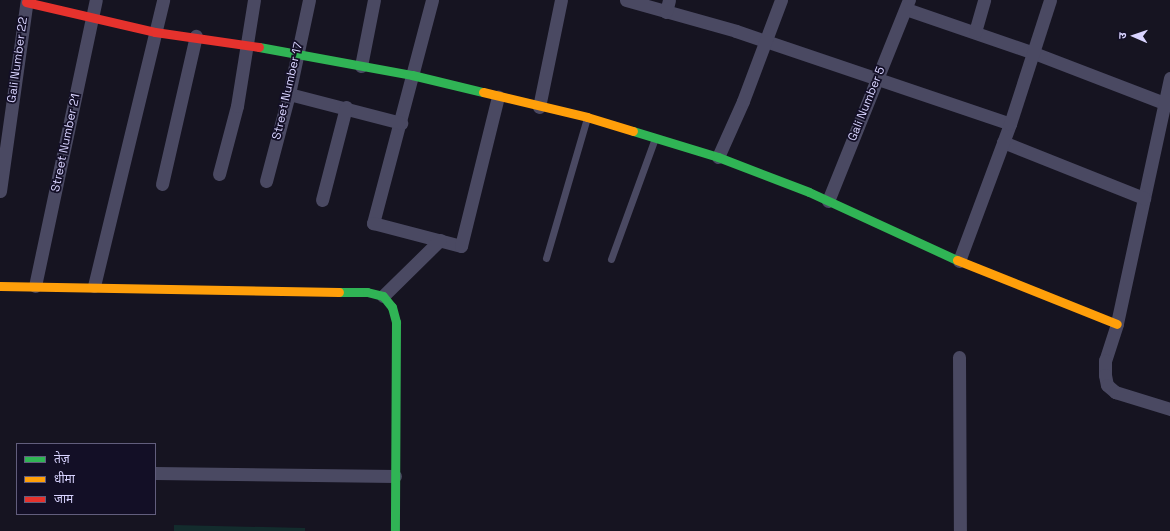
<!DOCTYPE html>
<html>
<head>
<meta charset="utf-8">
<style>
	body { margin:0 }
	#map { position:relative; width:1170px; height:531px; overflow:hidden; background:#161421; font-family:"Space Grotesk","Noto Sans Devanagari",sans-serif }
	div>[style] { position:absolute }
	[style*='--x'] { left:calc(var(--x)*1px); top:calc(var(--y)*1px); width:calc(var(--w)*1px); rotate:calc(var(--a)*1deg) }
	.green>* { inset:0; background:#132c2d }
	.lane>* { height:7px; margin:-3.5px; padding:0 3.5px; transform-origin:3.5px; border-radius:3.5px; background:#4a4962 }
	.street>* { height:13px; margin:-6.5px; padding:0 6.5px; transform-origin:6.5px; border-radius:6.5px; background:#4a4962 }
	.fast>* { height:9px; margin:-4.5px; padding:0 4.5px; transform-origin:4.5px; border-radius:4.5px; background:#30b455 }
	.slow>* { height:9px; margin:-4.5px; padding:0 4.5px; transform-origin:4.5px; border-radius:4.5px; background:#ff9f0a }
	.jam>* { height:9px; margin:-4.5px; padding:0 4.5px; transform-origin:4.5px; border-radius:4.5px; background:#e5322d }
	span { translate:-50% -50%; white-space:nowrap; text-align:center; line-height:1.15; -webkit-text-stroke:3.5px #130f26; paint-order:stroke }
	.street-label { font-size:12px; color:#d9d4ff }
	.legend { position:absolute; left:16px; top:443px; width:140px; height:72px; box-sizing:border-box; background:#130f26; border:1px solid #625e7d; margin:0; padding:5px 7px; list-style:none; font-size:12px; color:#d9d4ff }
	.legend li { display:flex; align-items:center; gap:8px; height:20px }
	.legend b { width:20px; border:1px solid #625e7d }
	.north { position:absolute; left:1114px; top:16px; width:40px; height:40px; -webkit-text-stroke:3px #130f26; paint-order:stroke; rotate:272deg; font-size:11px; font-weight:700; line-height:16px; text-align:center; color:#d9d4ff }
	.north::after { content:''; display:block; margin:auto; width:14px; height:18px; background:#d9d4ff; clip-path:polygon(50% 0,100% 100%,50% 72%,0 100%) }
</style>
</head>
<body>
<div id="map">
	<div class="green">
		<i style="clip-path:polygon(174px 525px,305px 528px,305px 531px,174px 531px)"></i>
	</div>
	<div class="lane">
		<i style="--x:546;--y:258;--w:146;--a:-73.7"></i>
		<i style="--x:611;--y:259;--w:129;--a:-70"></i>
	</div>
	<div class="street">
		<i style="--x:432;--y:0;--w:231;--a:104.8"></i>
		<i style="--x:373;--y:223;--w:91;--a:14.6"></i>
		<i style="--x:461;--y:246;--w:154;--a:-76.1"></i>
		<i style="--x:626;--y:0;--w:114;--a:15.7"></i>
		<i style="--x:736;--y:31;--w:289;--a:18.7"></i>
		<i style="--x:906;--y:9;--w:135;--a:19"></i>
		<i style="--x:1034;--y:53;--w:139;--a:21"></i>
		<i style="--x:666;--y:12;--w:12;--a:-76"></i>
		<i style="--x:975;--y:32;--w:33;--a:-74"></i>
		<i style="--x:361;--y:66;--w:67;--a:-78.9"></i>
		<i style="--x:1170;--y:78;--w:252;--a:102.2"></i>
		<i style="--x:1117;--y:324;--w:38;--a:108"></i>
		<i style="--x:1105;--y:360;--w:15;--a:90"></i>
		<i style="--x:1105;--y:375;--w:10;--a:79"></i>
		<i style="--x:1107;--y:385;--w:11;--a:41"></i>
		<i style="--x:1115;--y:392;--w:58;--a:17.2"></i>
		<i style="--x:289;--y:94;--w:116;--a:14.5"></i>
		<i style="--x:539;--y:107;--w:109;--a:-78.4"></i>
		<i style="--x:1003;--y:142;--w:152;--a:21.7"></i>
		<i style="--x:718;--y:157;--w:61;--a:-65.9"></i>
		<i style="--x:743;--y:101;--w:108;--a:-69.4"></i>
		<i style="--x:219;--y:174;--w:70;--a:-75.2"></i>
		<i style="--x:237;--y:106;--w:107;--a:-80.9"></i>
		<i style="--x:266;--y:181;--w:90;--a:-75.2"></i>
		<i style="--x:289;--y:94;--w:96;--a:-78"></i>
		<i style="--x:162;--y:184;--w:152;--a:-77.1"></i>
		<i style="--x:0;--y:191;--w:193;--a:-82"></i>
		<i style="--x:322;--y:200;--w:96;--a:-75.5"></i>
		<i style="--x:828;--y:201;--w:217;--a:-68.1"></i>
		<i style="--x:959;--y:261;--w:146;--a:-69.6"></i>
		<i style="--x:1010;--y:124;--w:130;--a:-72.1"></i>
		<i style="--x:35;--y:286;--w:292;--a:-78"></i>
		<i style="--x:94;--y:286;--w:294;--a:-76.4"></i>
		<i style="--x:383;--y:296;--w:80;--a:-44.5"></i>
		<i style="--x:959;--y:357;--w:174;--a:89.7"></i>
		<i style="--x:155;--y:473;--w:240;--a:0.7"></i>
	</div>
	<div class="fast">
		<i style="--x:259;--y:47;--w:156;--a:10.4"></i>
		<i style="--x:412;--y:75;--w:73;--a:13.5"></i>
		<i style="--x:633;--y:131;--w:89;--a:17"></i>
		<i style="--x:718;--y:157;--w:97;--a:21"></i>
		<i style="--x:809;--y:192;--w:163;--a:24.7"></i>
		<i style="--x:339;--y:292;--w:28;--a:0"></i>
		<i style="--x:367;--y:292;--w:16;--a:14"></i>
		<i style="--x:383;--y:296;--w:14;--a:51"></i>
		<i style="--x:392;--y:307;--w:16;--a:75"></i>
		<i style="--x:396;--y:322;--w:209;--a:90.3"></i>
	</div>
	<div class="slow">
		<i style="--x:483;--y:92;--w:107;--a:13.5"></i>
		<i style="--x:587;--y:117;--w:48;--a:16.9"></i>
		<i style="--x:957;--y:260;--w:172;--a:21.8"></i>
		<i style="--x:0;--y:286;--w:339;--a:1"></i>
	</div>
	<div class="jam">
		<i style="--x:26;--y:2;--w:132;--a:13.1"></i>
		<i style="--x:155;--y:32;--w:105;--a:8.2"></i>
	</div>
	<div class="street-label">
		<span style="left:18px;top:60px;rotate:-82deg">Gali Number 22</span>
		<span style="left:288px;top:91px;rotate:-77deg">Street Number 17</span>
		<span style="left:867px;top:104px;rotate:-68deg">Gali Number 5</span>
		<span style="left:66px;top:143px;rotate:-78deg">Street Number 21</span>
	</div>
	<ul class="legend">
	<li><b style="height:5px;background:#30b455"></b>तेज़</li>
	<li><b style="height:5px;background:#ff9f0a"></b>धीमा</li>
	<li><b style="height:5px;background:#e5322d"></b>जाम</li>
	</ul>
	<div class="north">उ</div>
</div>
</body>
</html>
